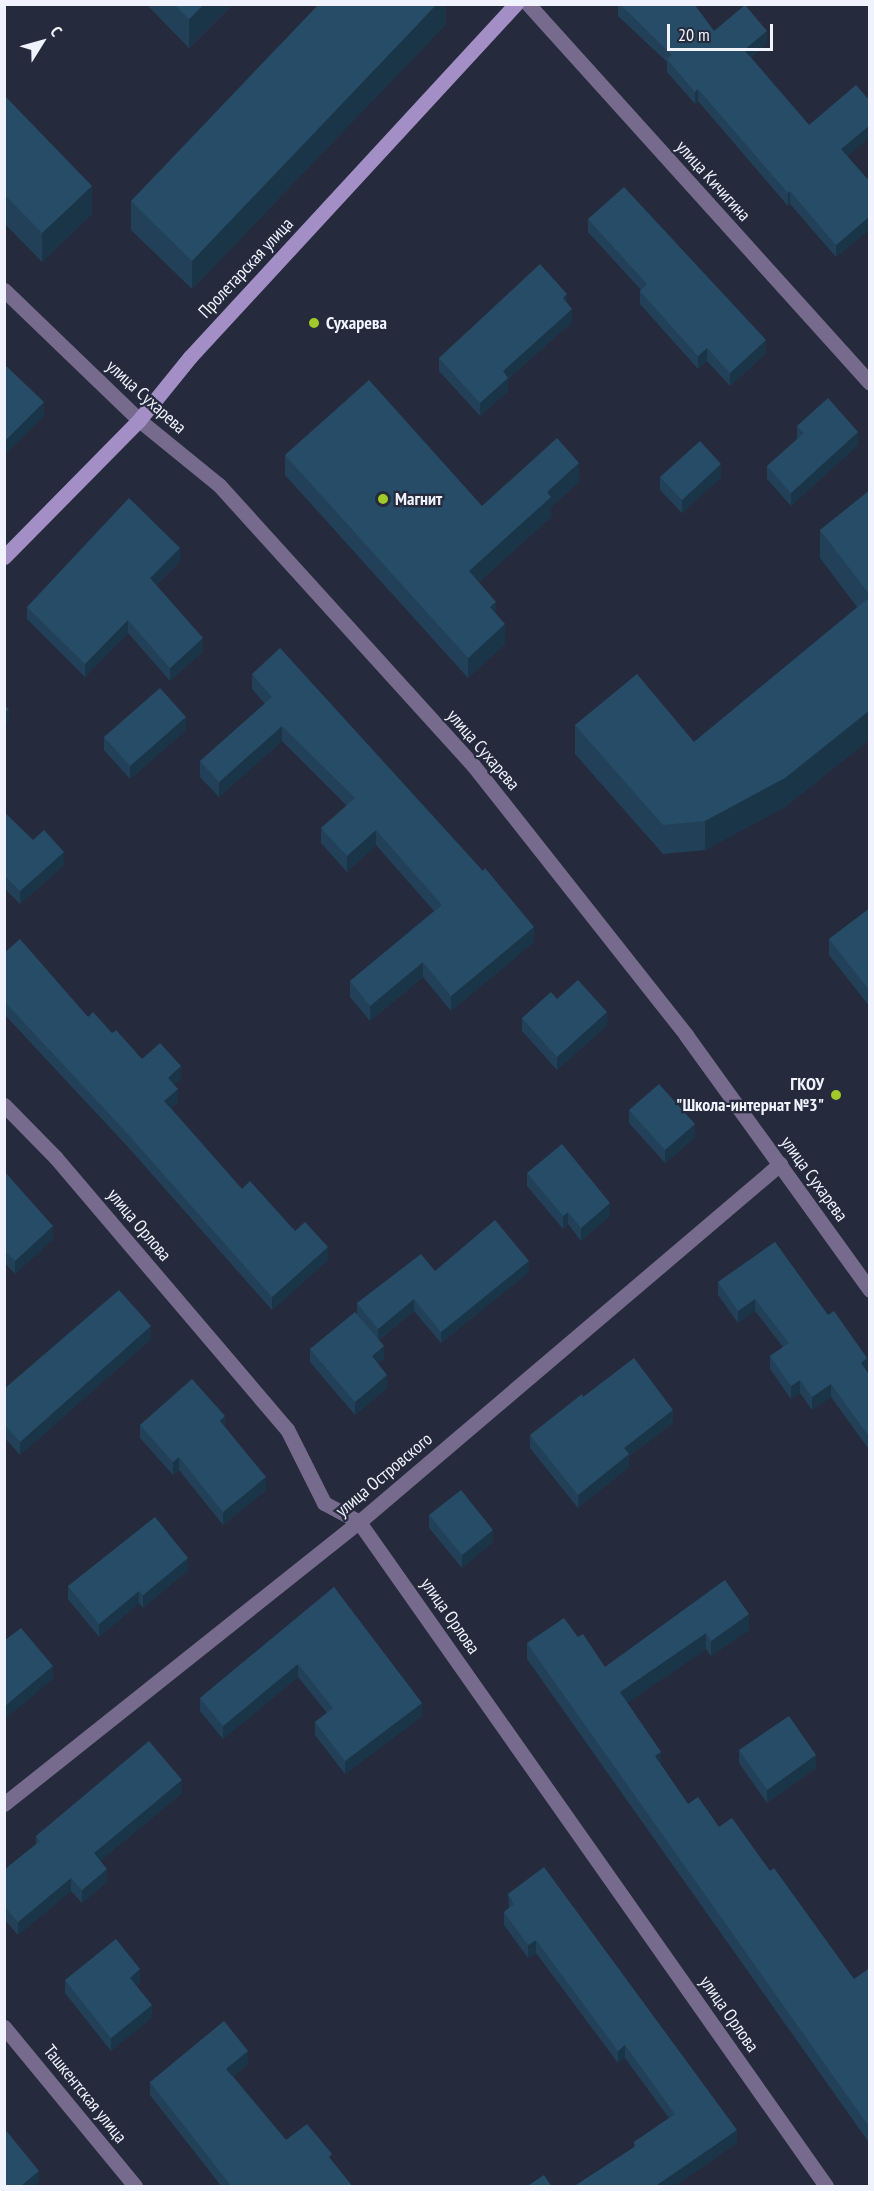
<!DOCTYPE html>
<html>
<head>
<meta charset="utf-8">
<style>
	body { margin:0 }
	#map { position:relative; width:874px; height:2191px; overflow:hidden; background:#252a3c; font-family:"PT Sans Narrow",sans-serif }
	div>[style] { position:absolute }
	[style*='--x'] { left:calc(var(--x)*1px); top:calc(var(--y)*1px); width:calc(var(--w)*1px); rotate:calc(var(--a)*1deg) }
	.minor>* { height:15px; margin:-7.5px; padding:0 7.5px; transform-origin:7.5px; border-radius:7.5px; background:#776b8d }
	.tertiary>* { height:15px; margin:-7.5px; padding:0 7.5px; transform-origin:7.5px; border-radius:7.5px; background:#776b8d }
	.secondary>* { height:15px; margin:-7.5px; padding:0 7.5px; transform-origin:7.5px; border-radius:7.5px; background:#a38ec6 }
	.wall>* { inset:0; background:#224159 }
	.shaded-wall>* { inset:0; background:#1b3548 }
	.building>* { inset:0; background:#274c67 }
	.dots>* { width:16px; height:16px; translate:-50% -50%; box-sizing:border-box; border:3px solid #252a3c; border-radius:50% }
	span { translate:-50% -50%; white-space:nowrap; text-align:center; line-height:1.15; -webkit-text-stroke:4.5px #252a3c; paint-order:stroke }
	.street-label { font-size:18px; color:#f0f3fd }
	.poi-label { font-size:18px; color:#f0f3fd; font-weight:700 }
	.left { translate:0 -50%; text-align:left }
	.right { translate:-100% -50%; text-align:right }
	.frame { position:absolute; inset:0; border:6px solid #f0f3fd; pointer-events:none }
	.north { position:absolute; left:12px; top:12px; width:60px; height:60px; -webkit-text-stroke:4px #252a3c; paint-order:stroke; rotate:53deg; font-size:16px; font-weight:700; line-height:24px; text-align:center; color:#f0f3fd }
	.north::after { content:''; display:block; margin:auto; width:21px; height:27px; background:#f0f3fd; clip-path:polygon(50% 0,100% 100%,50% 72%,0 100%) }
	.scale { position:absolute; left:667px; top:24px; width:106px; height:27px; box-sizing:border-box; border:3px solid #f0f3fd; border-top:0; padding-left:8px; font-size:18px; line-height:21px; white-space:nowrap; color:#f0f3fd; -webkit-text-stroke:4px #252a3c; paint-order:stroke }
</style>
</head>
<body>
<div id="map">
	<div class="minor">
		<i style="--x:528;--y:4;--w:510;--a:47.94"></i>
		<i style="--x:4;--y:290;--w:187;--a:43.9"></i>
		<i style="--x:139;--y:420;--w:103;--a:39.1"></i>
		<i style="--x:219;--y:485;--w:378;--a:47.8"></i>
		<i style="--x:473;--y:765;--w:344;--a:51.7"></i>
		<i style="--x:686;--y:1035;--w:314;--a:54.2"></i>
		<i style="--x:4;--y:1105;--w:74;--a:45.5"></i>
		<i style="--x:56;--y:1158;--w:356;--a:49.6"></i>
		<i style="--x:287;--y:1429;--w:83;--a:63.4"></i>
		<i style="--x:324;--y:1503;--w:40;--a:28"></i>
		<i style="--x:359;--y:1522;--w:812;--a:54.88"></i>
		<i style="--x:4;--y:1804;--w:453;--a:-38.5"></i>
		<i style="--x:359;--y:1522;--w:553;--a:-40.38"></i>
	</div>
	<div class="tertiary">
		<i style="--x:4;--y:2027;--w:206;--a:50.5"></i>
	</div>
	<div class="secondary">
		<i style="--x:4;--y:557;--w:192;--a:-45.4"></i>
		<i style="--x:139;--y:420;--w:81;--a:-51"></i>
		<i style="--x:190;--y:357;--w:481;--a:-47.3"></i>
	</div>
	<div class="wall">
		<i style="clip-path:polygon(146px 4px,233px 4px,189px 48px)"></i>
		<i style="clip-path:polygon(446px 4px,446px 24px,192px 289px,131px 230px,131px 201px)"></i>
		<i style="clip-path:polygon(618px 4px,694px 4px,714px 31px,767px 43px,751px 57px,809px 125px,870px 101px,870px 137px,847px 156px,870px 182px,870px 229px,836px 257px,790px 204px,788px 206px,698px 101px,695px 104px,667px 72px,667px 62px,618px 16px)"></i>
		<i style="clip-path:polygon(4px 95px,92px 214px,42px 262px,4px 223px)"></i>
		<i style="clip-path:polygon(588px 219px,766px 353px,730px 386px,707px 361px,698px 369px,640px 304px,640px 291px,641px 290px,588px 232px)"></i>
		<i style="clip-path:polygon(567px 303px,572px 322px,508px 379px,508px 391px,480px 416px,439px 371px,439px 358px)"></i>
		<i style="clip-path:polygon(797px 426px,858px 445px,791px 506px,767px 479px,767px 466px,797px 439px)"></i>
		<i style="clip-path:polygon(285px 455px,482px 506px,579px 482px,551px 507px,551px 517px,479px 582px,496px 613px,505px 644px,468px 678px,285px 475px)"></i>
		<i style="clip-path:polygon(660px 477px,721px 477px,682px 513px,660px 490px)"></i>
		<i style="clip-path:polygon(870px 490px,870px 739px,785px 807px,705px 850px,663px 854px,575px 754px,575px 725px,694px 742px,857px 607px,820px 558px,820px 530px)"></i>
		<i style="clip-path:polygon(180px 561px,156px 585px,203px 651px,170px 681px,128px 633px,85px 677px,27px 619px,27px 607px)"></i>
		<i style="clip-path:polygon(252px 674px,534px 942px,451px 1011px,423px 977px,370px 1021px,350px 997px,350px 981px,434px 911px,376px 845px,347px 872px,321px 843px,321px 828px,347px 806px,282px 741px,219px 797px,200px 777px,200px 761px,265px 704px,252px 689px)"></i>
		<i style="clip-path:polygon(186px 730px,130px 779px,104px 750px,104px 737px)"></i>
		<i style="clip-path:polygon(4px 812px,33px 840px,64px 865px,20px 904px,4px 888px)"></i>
		<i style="clip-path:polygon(870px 908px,870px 1007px,829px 955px,829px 939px)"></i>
		<i style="clip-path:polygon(4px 953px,88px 1017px,112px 1033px,142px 1059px,181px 1079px,174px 1085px,178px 1102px,171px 1108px,242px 1189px,295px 1231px,328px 1260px,272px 1310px,127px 1146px,4px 1014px)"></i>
		<i style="clip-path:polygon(557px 999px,607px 1025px,557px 1070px,522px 1031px,522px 1018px)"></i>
		<i style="clip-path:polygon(629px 1110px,695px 1137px,665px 1163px,629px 1123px)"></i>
		<i style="clip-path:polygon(4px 1171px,53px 1239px,15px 1274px,4px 1262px)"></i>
		<i style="clip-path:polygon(527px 1173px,610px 1216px,581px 1241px,568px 1224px,563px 1229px,527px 1186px)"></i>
		<i style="clip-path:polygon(775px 1242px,867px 1371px,867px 1372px,870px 1376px,870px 1451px,831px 1397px,812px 1410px,800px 1393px,791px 1399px,770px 1369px,770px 1356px,783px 1347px,755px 1311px,738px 1323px,718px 1295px,718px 1282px)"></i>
		<i style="clip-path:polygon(435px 1271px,529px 1272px,441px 1343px,414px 1311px,379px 1340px,384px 1359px,378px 1364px,387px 1388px,355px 1415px,310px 1362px,310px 1349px,357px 1314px,357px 1303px)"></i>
		<i style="clip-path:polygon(151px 1339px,20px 1455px,4px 1437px,4px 1389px)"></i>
		<i style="clip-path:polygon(673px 1423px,629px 1456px,629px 1467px,578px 1508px,530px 1448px,530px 1435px)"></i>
		<i style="clip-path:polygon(140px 1425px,225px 1427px,266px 1490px,223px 1525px,179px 1470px,173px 1475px,140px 1438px)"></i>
		<i style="clip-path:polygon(429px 1515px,493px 1542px,462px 1568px,429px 1528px)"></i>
		<i style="clip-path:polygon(188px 1570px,143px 1608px,139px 1603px,99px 1637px,68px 1599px,68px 1586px)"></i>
		<i style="clip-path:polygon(725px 1580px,749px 1630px,711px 1656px,706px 1649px,627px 1703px,661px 1765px,688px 1804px,719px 1827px,770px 1871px,854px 1979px,870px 1968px,870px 2144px,527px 1659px,527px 1643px,578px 1637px,605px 1667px)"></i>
		<i style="clip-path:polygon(334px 1587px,422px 1716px,345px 1774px,315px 1735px,315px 1722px,327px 1713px,298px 1677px,223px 1739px,200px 1711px,200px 1698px)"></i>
		<i style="clip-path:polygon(739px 1750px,816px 1768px,767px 1803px,739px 1763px)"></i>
		<i style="clip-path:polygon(182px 1793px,100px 1861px,107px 1882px,82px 1903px,71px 1891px,18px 1935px,4px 1919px,4px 1870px,36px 1844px,36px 1836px)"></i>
		<i style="clip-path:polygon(508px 1894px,737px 2143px,673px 2187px,573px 2187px,634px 2147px,634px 2142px,669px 2118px,625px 2058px,618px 2063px,536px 1953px,528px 1958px,504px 1925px,504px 1912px,509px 1908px)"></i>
		<i style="clip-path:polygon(65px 1980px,140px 1982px,136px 1985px,152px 2017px,111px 2051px,65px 1993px)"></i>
		<i style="clip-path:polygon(248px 2064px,233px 2076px,286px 2140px,353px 2187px,222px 2187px,150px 2095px,150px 2082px)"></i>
	</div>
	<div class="shaded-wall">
		<i style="clip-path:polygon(204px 4px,233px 4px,189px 48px,189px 19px)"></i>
		<i style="clip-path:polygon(437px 4px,446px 4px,446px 24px,192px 289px,192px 261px)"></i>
		<i style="clip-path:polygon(767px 31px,767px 43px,744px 62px,744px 50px)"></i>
		<i style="clip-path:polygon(698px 89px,698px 101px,695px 104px,695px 92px)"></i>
		<i style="clip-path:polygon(870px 125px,870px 137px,841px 161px,841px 149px)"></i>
		<i style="clip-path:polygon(92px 186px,92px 214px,42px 262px,42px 233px)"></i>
		<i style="clip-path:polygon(790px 191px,790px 204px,788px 206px,788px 193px)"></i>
		<i style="clip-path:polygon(870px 216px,870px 229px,836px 257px,836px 245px)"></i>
		<i style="clip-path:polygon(567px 294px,567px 306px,563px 298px)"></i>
		<i style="clip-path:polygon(572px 309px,572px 322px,508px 379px,508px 391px,480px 416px,480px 403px,503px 371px)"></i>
		<i style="clip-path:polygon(766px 340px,766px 353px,730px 386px,730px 373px)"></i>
		<i style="clip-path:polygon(707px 348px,707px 361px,698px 369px,698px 356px)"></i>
		<i style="clip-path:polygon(44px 402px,44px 416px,4px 456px,4px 442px)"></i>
		<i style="clip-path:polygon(858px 432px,858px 445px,791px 506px,791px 493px)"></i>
		<i style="clip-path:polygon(579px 463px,579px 482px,551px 507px,551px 517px,469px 591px,469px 571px,547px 492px)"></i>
		<i style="clip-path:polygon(721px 464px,721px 477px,682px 513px,682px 500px)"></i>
		<i style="clip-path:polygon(180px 548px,180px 561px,150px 591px,150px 578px)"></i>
		<i style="clip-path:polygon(496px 602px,496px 621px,490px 607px)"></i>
		<i style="clip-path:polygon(128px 620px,128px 633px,85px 677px,85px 664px)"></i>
		<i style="clip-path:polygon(505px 624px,505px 644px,468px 678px,468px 658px)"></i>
		<i style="clip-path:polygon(203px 638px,203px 651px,170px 681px,170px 668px)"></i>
		<i style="clip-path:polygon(9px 709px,9px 722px,4px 726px,4px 713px)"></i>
		<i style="clip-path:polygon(870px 710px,870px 739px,785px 807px,705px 850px,705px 821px)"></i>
		<i style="clip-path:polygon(186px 717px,186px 730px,130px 779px,130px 766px)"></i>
		<i style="clip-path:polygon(282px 726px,282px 741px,219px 797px,219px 782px)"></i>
		<i style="clip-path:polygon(376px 830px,376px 845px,347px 872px,347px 856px)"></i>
		<i style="clip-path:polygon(64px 852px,64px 865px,20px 904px,20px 891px)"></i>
		<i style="clip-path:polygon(534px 927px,534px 942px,451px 1011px,451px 996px)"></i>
		<i style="clip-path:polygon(423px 962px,423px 977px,370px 1021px,370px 1006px)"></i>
		<i style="clip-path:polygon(607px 1012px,607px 1025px,557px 1070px,557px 1057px)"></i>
		<i style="clip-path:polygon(181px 1066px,181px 1079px,168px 1090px,168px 1078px)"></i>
		<i style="clip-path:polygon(178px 1089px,178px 1102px,164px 1114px,164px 1101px)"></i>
		<i style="clip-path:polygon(695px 1124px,695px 1137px,665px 1163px,665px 1150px)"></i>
		<i style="clip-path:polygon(610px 1203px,610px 1216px,581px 1241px,581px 1228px)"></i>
		<i style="clip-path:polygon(568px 1212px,568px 1224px,563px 1229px,563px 1216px)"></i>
		<i style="clip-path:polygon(53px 1226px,53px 1239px,15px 1274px,15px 1261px)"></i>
		<i style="clip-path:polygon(328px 1247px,328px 1260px,272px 1310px,272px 1297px)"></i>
		<i style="clip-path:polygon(529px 1261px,529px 1272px,441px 1343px,441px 1332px)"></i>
		<i style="clip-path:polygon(414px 1299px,414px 1311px,378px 1340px,378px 1329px)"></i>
		<i style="clip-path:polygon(755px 1299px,755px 1311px,738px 1323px,738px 1311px)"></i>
		<i style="clip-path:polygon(151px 1326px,151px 1339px,20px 1455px,20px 1442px)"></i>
		<i style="clip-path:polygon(384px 1346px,384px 1359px,372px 1369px,372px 1356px)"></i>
		<i style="clip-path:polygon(867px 1358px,867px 1371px,861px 1376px,861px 1363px)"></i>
		<i style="clip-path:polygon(387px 1375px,387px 1388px,355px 1415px,355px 1402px)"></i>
		<i style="clip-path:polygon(800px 1380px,800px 1393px,791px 1399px,791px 1386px)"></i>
		<i style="clip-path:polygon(831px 1384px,831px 1397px,812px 1410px,812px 1397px)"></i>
		<i style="clip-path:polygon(673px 1410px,673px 1423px,629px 1456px,629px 1467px,578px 1508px,578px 1495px,624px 1448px)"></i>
		<i style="clip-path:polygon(225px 1416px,225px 1429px,220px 1421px)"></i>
		<i style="clip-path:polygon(179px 1457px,179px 1470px,173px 1475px,173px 1462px)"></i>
		<i style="clip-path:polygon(266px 1477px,266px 1490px,223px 1525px,223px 1512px)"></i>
		<i style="clip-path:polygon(493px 1530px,493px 1542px,462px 1568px,462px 1555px)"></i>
		<i style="clip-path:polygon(188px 1558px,188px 1570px,143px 1608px,143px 1595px)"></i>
		<i style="clip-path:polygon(139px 1591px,139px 1603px,99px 1637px,99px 1624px)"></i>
		<i style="clip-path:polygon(749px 1614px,749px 1630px,711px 1656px,711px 1641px)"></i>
		<i style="clip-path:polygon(706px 1633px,706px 1649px,620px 1708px,620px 1692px)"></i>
		<i style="clip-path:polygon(298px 1664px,298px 1677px,223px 1739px,223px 1726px)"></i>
		<i style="clip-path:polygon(53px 1666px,53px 1679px,4px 1720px,4px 1707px)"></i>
		<i style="clip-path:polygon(422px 1703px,422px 1716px,345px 1774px,345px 1761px)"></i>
		<i style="clip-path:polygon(661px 1752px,661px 1767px,655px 1756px)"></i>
		<i style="clip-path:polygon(816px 1755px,816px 1768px,767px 1803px,767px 1790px)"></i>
		<i style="clip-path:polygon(182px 1780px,182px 1793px,94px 1866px,94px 1853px)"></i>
		<i style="clip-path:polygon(107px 1869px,107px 1882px,82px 1903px,82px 1890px)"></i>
		<i style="clip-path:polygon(71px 1878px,71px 1891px,18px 1935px,18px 1922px)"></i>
		<i style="clip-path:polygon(536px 1940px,536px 1953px,528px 1958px,528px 1945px)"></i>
		<i style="clip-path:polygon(140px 1969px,140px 1982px,130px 1990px,130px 1978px)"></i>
		<i style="clip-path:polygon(152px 2005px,152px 2017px,111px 2051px,111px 2038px)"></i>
		<i style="clip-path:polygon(625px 2045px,625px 2058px,618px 2063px,618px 2051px)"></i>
		<i style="clip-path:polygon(248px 2051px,248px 2064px,226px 2081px,226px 2069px)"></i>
		<i style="clip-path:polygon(737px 2130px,737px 2143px,673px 2187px,654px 2187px)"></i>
		<i style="clip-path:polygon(39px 2171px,39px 2182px,34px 2187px,20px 2187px)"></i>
	</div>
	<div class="building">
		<i style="clip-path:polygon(174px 4px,204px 4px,189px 19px)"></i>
		<i style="clip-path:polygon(319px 4px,437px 4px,192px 261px,131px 201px)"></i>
		<i style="clip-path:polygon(620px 4px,694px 4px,714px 31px,745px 5px,767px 31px,744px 50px,809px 125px,856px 85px,870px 101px,870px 125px,841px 149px,870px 182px,870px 216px,836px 245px,790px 191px,788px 193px,698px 89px,695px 92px,667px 59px,672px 55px)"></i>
		<i style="clip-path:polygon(4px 95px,92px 186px,42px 233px,4px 194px)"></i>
		<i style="clip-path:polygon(624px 187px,766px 340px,730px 373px,707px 348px,698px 356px,640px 291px,647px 284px,588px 219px)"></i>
		<i style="clip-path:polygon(540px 264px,567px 294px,563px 298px,572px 309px,503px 371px,508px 378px,480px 403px,439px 358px)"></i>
		<i style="clip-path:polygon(4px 364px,44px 402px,4px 442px)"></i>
		<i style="clip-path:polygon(369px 380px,482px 506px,557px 438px,579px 463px,547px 492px,551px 497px,469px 571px,496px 602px,490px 607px,505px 624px,468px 658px,285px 455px)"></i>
		<i style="clip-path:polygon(828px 398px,858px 432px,791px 493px,767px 466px,804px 433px,797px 426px)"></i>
		<i style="clip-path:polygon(700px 441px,721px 464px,682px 500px,660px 477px)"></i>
		<i style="clip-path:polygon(870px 490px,870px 595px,820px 530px)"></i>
		<i style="clip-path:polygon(129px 498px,180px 548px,150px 578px,203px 638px,170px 668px,128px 620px,85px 664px,27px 607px)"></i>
		<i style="clip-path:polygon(870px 597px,870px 710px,785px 778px,705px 821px,663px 825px,575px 725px,637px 674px,694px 742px)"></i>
		<i style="clip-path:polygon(280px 648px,483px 871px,485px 868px,534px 927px,451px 996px,423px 962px,370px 1006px,350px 981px,442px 905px,376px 830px,347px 856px,321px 828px,355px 798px,282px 726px,219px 782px,200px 761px,272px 697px,252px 674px)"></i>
		<i style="clip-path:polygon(160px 688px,186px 717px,130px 766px,104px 737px)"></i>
		<i style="clip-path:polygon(4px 705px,9px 709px,4px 713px)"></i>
		<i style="clip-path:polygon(4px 812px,33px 840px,44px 830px,64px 852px,20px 891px,4px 875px)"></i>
		<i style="clip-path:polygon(870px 908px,870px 991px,829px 939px)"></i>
		<i style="clip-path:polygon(20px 939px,88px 1017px,93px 1012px,112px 1033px,116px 1030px,142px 1059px,160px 1043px,181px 1066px,168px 1078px,178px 1089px,164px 1101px,242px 1189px,250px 1181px,295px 1231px,305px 1222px,328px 1247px,272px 1297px,127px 1133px,4px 1001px,4px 953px)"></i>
		<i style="clip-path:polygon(578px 980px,607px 1012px,557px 1057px,522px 1018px,551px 992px,557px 999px)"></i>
		<i style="clip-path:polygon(659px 1084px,695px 1124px,665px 1150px,629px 1110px)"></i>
		<i style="clip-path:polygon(562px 1144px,610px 1203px,581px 1228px,568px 1212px,563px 1216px,527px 1173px)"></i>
		<i style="clip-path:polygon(4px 1171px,53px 1226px,15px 1261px,4px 1250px)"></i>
		<i style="clip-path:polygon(495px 1220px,529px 1261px,441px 1332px,414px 1299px,378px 1329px,357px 1303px,421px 1254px,435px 1271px)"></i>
		<i style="clip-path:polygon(775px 1242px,828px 1315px,834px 1311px,867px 1358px,861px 1363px,870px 1376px,870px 1438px,831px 1384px,812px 1397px,800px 1380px,791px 1386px,770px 1356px,789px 1343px,755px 1299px,738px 1311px,718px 1282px)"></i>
		<i style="clip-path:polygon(119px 1290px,151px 1326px,20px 1442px,4px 1424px,4px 1389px)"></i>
		<i style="clip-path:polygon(355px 1312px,384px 1346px,372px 1356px,387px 1375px,355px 1402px,310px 1349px)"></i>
		<i style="clip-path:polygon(634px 1358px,673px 1410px,624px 1448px,629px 1454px,578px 1495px,530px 1435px,582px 1394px,583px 1397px)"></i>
		<i style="clip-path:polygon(192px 1379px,225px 1416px,220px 1421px,266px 1477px,223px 1512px,179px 1457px,173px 1462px,140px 1425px)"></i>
		<i style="clip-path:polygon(461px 1490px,493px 1530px,462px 1555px,429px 1515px)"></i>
		<i style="clip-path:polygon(155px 1517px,188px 1558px,143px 1595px,139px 1591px,99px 1624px,68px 1586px)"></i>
		<i style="clip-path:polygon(725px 1580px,749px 1614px,711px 1641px,706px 1633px,620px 1692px,661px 1752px,655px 1756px,688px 1804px,698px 1797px,719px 1827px,732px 1818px,770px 1871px,774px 1868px,854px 1979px,870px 1968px,870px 2128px,527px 1643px,564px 1618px,578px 1637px,583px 1634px,605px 1667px)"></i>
		<i style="clip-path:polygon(334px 1587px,422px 1703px,345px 1761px,315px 1722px,333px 1708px,298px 1664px,223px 1726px,200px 1698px)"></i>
		<i style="clip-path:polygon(21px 1628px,53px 1666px,4px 1707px,4px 1641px)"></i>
		<i style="clip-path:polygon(789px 1716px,816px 1755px,767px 1790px,739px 1750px)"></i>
		<i style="clip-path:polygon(149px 1741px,182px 1780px,94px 1853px,107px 1869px,82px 1890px,71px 1878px,18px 1922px,4px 1906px,4px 1870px,40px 1841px,36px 1836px)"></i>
		<i style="clip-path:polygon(544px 1867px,737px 2130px,654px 2187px,573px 2187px,636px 2146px,634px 2142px,675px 2114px,625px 2045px,618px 2051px,536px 1940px,528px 1945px,504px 1912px,514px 1904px,508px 1894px)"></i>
		<i style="clip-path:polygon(116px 1939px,140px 1969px,130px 1978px,152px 2005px,111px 2038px,65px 1980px)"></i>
		<i style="clip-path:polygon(224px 2021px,248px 2051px,226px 2069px,286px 2140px,307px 2124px,332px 2154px,329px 2157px,353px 2187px,232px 2187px,150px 2082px)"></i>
		<i style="clip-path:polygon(4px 2128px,39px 2171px,20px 2187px,4px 2187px)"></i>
		<i style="clip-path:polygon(544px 2175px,552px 2187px,526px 2187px)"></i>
	</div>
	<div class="dots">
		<i style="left:314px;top:323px;background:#a1c929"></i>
		<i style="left:383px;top:499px;background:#a1c929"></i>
		<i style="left:836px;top:1095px;background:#a1c929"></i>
	</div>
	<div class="street-label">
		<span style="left:713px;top:181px;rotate:48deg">улица Кичигина</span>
		<span style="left:246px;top:268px;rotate:-47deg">Пролетарская улица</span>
		<span style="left:146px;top:397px;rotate:42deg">улица Сухарева</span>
		<span style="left:483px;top:750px;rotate:49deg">улица Сухарева</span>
		<span style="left:814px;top:1179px;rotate:54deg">улица Сухарева</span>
		<span style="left:139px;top:1225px;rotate:50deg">улица Орлова</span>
		<span style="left:384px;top:1475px;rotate:-40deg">улица Островского</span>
		<span style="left:450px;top:1616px;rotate:55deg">улица Орлова</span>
		<span style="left:729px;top:2014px;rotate:55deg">улица Орлова</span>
		<span style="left:85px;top:2094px;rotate:51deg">Ташкентская улица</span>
	</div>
	<div class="poi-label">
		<span class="left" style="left:326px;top:323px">Сухарева</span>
		<span class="left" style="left:395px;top:499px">Магнит</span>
		<span class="right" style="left:824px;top:1095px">ГКОУ<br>"Школа-интернат №3"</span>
	</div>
	<div class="frame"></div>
	<div class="north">С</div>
	<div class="scale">20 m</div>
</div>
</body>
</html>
